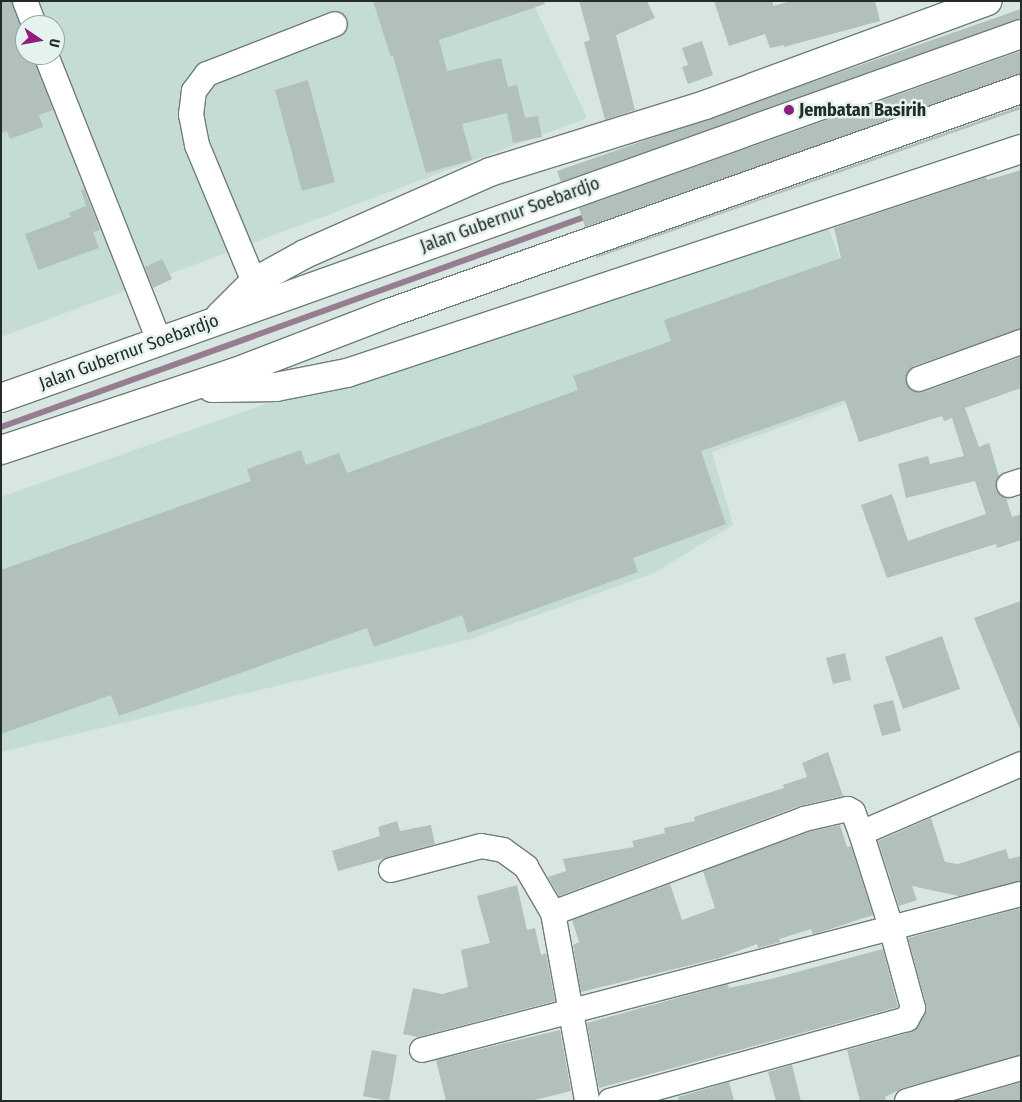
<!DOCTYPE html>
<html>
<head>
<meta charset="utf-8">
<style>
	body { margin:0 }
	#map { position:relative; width:1022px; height:1102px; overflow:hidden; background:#d7e6e1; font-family:"Fira Sans Condensed",sans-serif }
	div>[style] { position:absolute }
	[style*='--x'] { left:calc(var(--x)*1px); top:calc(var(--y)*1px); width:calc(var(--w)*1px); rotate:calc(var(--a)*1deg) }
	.built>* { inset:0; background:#c5dcd4 }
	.stream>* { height:6px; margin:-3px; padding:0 3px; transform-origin:3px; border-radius:3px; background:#967d90 }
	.building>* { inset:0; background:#b1c0bb }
	.roads { filter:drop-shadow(1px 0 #707d79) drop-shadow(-1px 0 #707d79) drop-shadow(0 1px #707d79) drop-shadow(0 -1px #707d79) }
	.minor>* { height:24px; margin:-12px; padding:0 12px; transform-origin:12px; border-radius:12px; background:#fff }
	.highway>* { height:28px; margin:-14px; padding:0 14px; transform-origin:14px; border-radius:14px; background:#fff }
	.dots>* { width:14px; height:14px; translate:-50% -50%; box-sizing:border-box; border:2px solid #e4f3ee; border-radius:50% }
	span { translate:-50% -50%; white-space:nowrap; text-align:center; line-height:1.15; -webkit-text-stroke:5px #e4f3ee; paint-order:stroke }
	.poi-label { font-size:18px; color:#252b29; font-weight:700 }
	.left { translate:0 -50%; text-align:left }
	.street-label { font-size:18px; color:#252b29 }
	.frame { position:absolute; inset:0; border:2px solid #252b29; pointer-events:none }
	.north { position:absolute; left:15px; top:15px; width:50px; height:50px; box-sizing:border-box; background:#e4f3ee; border:1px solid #98a39f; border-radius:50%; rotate:102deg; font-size:14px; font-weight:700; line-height:20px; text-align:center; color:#252b29 }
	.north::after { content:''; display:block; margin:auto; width:18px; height:22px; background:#8f1e7f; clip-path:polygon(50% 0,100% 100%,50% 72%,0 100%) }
</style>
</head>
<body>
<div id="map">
	<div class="built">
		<i style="clip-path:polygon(evenodd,1px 1px,532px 1px,587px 118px,1px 337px,1px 1px,25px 25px,55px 25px,55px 55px,25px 55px,25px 25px)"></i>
		<i style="clip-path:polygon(826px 220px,886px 389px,712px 452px,733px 525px,654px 573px,468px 640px,1px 752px,1px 497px,513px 317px)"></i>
	</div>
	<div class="stream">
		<i style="--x:1;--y:427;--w:626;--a:-19.8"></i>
	</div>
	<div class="building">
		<i style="clip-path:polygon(1px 1px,12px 1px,25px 35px,25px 55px,33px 55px,53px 110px,39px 115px,43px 127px,10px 139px,7px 131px,1px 133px)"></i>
		<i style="clip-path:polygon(373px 1px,544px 1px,545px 4px,439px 40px,447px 71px,501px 58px,508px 87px,517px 85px,525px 118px,538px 116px,542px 137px,513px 143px,507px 113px,462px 124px,472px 160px,426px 173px,393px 56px,391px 57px)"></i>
		<i style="clip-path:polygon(579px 1px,647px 1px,655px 18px,616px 35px,635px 110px,605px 120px,584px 42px,590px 40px)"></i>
		<i style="clip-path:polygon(714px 1px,773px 1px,773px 6px,791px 1px,875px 1px,880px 21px,784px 47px,784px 45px,770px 48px,765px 34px,729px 46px)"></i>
		<i style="clip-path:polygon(1021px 9px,1021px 19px,561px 182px,557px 171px)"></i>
		<i style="clip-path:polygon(702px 41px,713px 75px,688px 84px,682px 67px,688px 65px,682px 48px)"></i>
		<i style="clip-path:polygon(1021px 51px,1021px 74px,585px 227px,579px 208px)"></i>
		<i style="clip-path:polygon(308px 80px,335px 182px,302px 191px,275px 90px)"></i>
		<i style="clip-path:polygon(1021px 106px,1021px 109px,596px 258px,596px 256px)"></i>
		<i style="clip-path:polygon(1021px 170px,1021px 329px,914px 366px,905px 377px,911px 390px,923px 392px,1020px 357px,1021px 388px,965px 408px,979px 447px,989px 443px,999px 476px,996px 490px,1006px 498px,1012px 517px,1021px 514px,1021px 540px,997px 548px,996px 544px,887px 578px,861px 505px,892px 494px,908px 541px,986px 514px,975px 481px,906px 498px,898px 464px,928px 456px,930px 464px,964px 456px,952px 418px,944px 421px,942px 416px,859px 442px,845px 400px,701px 451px,726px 524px,633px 558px,638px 572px,468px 633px,462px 615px,374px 647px,367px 628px,119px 716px,111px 695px,1px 734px,1px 570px,251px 481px,247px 469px,301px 450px,306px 465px,339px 453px,347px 473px,578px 390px,573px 376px,671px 341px,664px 320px,841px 258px,834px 228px,986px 177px,987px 180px)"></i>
		<i style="clip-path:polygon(84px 189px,100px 230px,93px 232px,99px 248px,38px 270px,25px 234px,71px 217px,69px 213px,86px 206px,81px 190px)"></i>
		<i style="clip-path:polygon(162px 259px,172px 279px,153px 288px,145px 267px)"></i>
		<i style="clip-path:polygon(1021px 601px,1021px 729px,1020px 729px,974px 618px)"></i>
		<i style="clip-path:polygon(942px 636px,960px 689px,903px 709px,885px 657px)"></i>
		<i style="clip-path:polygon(845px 653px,851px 680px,833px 684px,826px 658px)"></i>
		<i style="clip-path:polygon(893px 700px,901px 731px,882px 736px,873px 705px)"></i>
		<i style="clip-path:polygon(828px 752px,843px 796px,799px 806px,559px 896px,548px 877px,566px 871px,563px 859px,634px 847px,632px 841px,665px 833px,664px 828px,695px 821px,694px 817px,784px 788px,783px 785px,807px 777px,802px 763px)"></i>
		<i style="clip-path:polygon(931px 818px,945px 862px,958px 864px,1006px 849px,1009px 859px,1021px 856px,1021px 881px,959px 896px,912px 886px,917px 900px,899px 906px,878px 841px)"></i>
		<i style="clip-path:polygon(397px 821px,400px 831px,431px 825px,435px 844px,338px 871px,332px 851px,380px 836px,378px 827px)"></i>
		<i style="clip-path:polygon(840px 825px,847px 847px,851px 846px,873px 915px,818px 933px,813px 934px,811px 929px,779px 939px,780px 942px,758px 948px,757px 944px,719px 958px,581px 992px,573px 945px,579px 942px,572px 920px,670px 884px,682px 920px,715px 908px,703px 871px,808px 832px)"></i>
		<i style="clip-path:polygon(517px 885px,527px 930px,535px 928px,541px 955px,546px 953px,555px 1001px,418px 1037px,403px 1034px,413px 988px,442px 994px,468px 987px,461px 950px,490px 943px,477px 896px)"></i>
		<i style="clip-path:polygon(1021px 908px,1021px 1055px,903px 1088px,885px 1097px,886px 1101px,860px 1101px,847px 1050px,911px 1032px,925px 1014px,926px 1004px,908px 938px)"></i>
		<i style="clip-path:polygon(883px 949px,898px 1007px,599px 1088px,587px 1023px,728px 984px,729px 988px,771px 979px)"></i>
		<i style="clip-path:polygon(560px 1030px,571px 1091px,531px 1101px,446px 1101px,436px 1060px)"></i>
		<i style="clip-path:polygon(372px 1050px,397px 1055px,389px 1101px,363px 1096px)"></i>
		<i style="clip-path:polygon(792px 1065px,801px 1101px,776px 1101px,768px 1072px)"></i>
		<i style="clip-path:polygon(729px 1082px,734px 1101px,679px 1101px,678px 1097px)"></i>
		<i style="clip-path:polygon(1021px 1082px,1021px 1101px,957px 1101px)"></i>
	</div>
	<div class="roads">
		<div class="minor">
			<i style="--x:25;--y:1;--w:26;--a:69"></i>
			<i style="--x:46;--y:55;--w:308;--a:68.4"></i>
			<i style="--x:254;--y:282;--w:148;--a:-112.6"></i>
			<i style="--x:197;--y:145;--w:31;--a:-101"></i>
			<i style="--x:191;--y:115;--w:24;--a:-83"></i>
			<i style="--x:194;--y:91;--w:21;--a:-53"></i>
			<i style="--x:207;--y:74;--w:137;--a:-21.3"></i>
			<i style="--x:919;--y:379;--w:109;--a:-19.9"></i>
			<i style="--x:1009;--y:485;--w:13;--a:-18"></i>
			<i style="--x:861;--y:833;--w:174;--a:-23.3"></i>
			<i style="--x:391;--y:870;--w:93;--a:-14.9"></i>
			<i style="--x:481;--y:846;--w:22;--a:10"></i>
			<i style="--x:503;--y:850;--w:29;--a:36"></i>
			<i style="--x:526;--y:867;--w:53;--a:59.6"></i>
			<i style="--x:553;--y:913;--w:191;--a:79.7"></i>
			<i style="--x:553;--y:913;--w:268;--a:-20.5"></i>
			<i style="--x:804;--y:819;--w:45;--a:-12.8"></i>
			<i style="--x:848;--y:809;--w:6;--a:31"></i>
			<i style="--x:853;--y:812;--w:22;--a:69"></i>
			<i style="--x:861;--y:833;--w:99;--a:72.3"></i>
			<i style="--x:891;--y:927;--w:84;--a:74.8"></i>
			<i style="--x:913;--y:1008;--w:13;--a:119"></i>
			<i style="--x:907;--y:1019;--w:308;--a:164.6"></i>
			<i style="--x:422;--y:1050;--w:619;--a:-14.6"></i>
			<i style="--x:907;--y:1101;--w:119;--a:-16.1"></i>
		</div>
		<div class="highway">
			<i style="--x:220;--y:316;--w:48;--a:-45"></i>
			<i style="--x:254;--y:282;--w:58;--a:-28.8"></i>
			<i style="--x:305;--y:254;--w:202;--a:-23.9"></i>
			<i style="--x:490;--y:172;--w:225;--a:-17.3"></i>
			<i style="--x:705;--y:105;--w:301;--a:-20.2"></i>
			<i style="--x:212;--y:388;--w:64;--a:-0.9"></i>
			<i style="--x:276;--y:387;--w:72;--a:-11.2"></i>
			<i style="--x:347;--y:373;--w:710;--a:-18.38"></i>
			<i style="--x:1;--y:398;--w:1083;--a:-19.64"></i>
			<i style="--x:1;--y:450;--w:244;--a:-18.4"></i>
			<i style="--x:233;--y:373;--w:167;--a:-21"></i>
			<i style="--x:389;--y:313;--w:671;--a:-19.52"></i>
		</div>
	</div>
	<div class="dots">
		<i style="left:789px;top:110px;background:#8f1e7f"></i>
	</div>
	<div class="poi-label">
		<span class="left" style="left:799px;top:110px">Jembatan Basirih</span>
	</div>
	<div class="street-label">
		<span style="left:510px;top:215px;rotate:-20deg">Jalan Gubernur Soebardjo</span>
		<span style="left:129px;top:352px;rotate:-20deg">Jalan Gubernur Soebardjo</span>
	</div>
	<div class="frame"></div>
	<div class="north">U</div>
</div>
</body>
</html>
